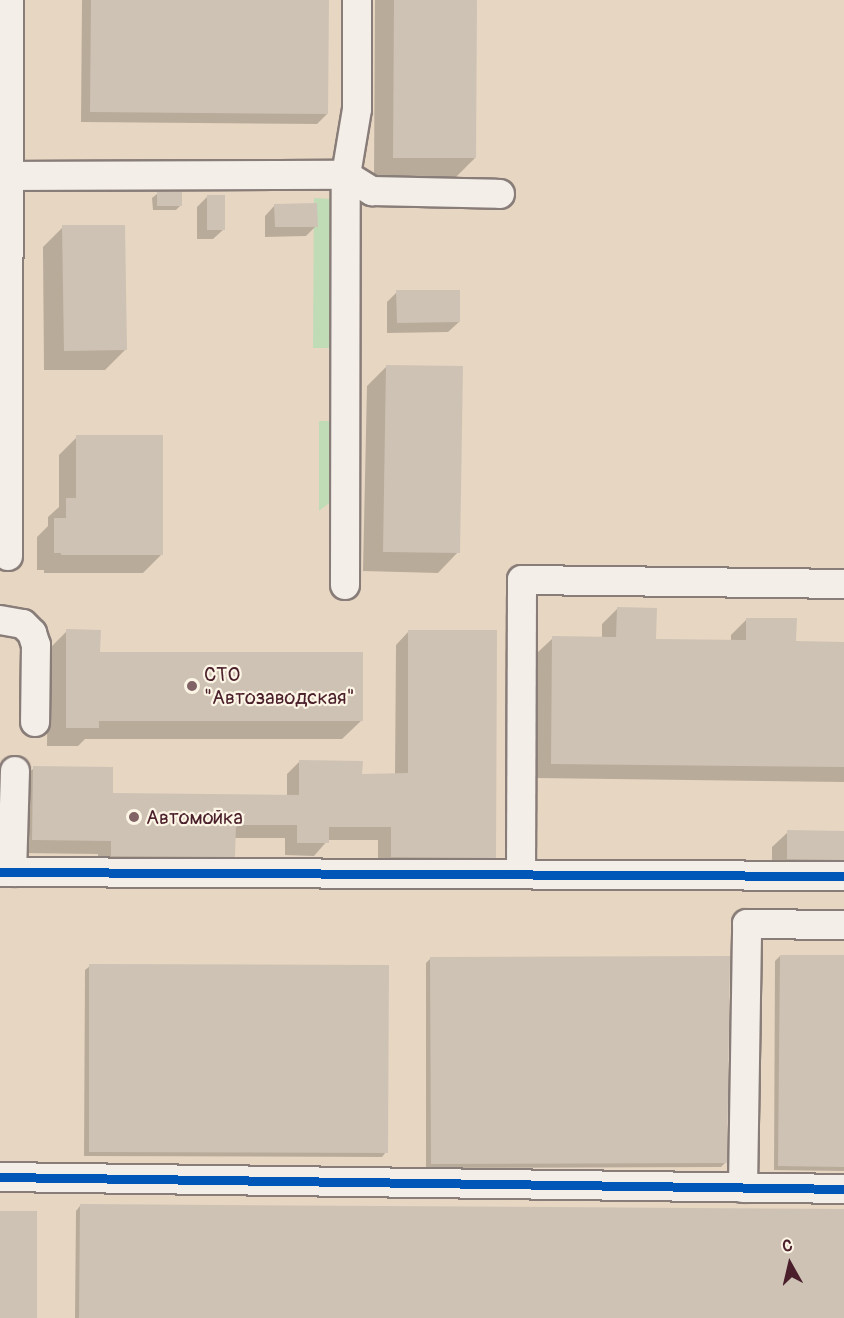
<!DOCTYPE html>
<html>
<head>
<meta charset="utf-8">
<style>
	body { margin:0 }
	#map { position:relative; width:844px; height:1318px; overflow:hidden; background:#e7ded1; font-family:Pangolin,sans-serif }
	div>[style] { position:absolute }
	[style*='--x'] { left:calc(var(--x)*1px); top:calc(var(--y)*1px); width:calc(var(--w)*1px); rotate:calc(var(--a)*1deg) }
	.built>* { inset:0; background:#e7d6c1 }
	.green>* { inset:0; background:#bfdcb7 }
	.shadow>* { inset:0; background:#0003 }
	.building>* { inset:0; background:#cec2b5 }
	.roads { filter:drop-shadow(2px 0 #897d79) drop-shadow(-2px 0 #897d79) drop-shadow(0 2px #897d79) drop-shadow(0 -2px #897d79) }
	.minor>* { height:28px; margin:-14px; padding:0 14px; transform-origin:14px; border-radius:14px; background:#f3efe8 }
	.cycleway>* { height:9px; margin:-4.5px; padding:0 4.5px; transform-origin:4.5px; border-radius:4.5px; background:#0057b8 }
	.dots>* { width:16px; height:16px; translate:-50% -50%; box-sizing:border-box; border:3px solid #fcf5e5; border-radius:50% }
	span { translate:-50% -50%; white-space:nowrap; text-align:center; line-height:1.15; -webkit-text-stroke:4.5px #fcf5e5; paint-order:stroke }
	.poi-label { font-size:20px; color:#4a1f2b }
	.left { translate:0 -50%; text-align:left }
	.north { position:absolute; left:760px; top:1234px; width:60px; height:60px; -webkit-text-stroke:4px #fcf5e5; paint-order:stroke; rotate:352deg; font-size:16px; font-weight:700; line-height:24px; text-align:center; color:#4a1f2b }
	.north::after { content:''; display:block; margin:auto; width:21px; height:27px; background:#4a1f2b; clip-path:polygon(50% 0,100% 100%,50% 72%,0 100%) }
</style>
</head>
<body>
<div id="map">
	<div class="built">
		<i style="clip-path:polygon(0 0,844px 0,844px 1318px,0 1318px)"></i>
	</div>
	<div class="green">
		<i style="clip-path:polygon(314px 198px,331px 199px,334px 203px,335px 348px,313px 348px)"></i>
		<i style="clip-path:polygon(319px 421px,335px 421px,333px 500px,319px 511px)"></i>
	</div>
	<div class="shadow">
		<i style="clip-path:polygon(82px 0,328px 0,327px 114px,317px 124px,81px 122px)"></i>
		<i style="clip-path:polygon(375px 0,476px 0,475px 158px,455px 178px,374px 177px)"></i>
		<i style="clip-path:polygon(157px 194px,181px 205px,176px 210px,153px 210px,152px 198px)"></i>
		<i style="clip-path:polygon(207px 197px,224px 229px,213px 239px,197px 239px,197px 207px)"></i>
		<i style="clip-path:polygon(275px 205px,316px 226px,306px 236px,265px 237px,265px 216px)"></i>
		<i style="clip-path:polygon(63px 227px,125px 350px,105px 370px,44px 370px,43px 247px)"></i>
		<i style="clip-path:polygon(397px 292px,459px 322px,448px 332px,387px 333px,387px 302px)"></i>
		<i style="clip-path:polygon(387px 366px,458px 552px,438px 573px,363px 571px,367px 386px)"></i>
		<i style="clip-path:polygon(77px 437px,161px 555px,143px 573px,44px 573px,44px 570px,37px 570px,37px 537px,48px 526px,48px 517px,59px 507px,59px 455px)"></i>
		<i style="clip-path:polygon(617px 609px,655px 640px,731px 642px,731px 635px,747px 619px,795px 643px,844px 643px,844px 782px,536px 778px,537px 653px,553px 638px,602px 638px,602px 624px)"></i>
		<i style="clip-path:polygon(67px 631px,99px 653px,362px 720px,342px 739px,85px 739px,78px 746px,47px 746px,48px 650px)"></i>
		<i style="clip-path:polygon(409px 631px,494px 857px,481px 870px,378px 870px,378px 840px,328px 840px,314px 856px,285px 855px,285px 838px,234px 838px,234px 856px,221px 869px,98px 868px,98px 854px,20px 853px,20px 781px,34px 768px,112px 795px,287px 796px,287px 774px,300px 761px,361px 775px,395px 775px,396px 645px)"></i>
		<i style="clip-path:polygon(788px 832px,844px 832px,844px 875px,772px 874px,772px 847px)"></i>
		<i style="clip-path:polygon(780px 956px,844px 956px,844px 1171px,774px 1170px,775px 961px)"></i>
		<i style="clip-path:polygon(431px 958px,725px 1163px,721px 1167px,426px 1168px,426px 963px)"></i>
		<i style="clip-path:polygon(90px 966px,386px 1152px,382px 1157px,84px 1156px,85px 970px)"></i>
		<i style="clip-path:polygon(80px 1206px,844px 1211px,844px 1318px,75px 1318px,76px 1211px)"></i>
	</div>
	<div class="building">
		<i style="clip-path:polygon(91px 0,329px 0,328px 114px,90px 112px)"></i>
		<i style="clip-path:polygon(394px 0,477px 0,476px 158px,393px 158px)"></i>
		<i style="clip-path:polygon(157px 192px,182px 192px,182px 206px,157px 206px)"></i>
		<i style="clip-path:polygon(207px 195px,225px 195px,225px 230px,207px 230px)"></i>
		<i style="clip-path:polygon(317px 203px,318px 227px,275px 227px,274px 204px)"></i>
		<i style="clip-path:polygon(62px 225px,125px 225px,127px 350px,64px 351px)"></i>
		<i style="clip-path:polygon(396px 290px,460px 290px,460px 322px,397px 323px)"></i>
		<i style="clip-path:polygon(386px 365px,463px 366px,460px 553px,383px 552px)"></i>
		<i style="clip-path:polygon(76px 435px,163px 435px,163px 555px,61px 555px,61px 553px,54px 553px,54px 518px,66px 518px,66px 498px,76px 498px)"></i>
		<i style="clip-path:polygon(617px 607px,657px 608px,656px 639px,746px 640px,746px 618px,797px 618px,796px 641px,844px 642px,844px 767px,551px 764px,552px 636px,616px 637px)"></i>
		<i style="clip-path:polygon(66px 629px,101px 630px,100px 652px,363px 652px,363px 721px,99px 721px,99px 728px,66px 728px)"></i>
		<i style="clip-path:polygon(408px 630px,497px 630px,496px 858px,391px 857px,391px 827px,329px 827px,329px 843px,297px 843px,297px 825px,236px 825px,235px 857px,111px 856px,111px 841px,32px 840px,33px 766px,113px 767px,113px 793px,299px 795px,299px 760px,363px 761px,362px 774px,408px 773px)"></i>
		<i style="clip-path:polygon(787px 830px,844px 831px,844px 860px,787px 859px)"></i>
		<i style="clip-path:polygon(780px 955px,844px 955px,844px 1167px,778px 1166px)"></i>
		<i style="clip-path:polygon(730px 956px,727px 1163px,431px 1164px,430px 957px)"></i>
		<i style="clip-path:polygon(89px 964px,389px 965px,388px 1153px,89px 1152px)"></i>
		<i style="clip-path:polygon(80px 1204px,844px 1209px,844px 1318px,79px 1318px)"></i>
		<i style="clip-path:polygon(0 1211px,37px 1211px,37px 1318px,0 1318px)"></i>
	</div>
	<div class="roads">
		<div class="minor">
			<i style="--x:0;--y:176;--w:346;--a:-0.2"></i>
			<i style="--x:346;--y:175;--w:31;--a:32"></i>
			<i style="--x:372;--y:191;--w:128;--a:1.3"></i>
			<i style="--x:8;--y:556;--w:556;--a:-89.9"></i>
			<i style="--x:345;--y:585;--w:410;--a:-89.9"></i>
			<i style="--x:346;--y:175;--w:67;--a:-80.5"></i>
			<i style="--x:357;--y:109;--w:109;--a:-90"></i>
			<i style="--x:0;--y:620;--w:23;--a:10"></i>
			<i style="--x:23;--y:624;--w:13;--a:45"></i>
			<i style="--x:32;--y:633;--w:13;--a:72"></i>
			<i style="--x:36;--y:645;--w:77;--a:90.7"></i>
			<i style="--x:0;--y:872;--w:844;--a:0.27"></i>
			<i style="--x:12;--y:872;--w:101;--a:-88.3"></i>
			<i style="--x:521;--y:874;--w:294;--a:-89.8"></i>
			<i style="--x:522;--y:580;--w:322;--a:0.7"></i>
			<i style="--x:0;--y:1177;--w:844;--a:0.81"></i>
			<i style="--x:743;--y:1188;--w:264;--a:-89.1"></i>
			<i style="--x:747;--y:924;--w:97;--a:0.6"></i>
		</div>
	</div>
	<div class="cycleway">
		<i style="--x:0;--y:872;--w:844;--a:0.27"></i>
		<i style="--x:0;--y:1177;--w:844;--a:0.81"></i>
	</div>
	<div class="dots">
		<i style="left:192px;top:686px;background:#816265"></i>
		<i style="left:134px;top:817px;background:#816265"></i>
	</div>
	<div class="poi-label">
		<span class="left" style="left:204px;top:686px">СТО<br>"Автозаводская"</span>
		<span class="left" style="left:146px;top:817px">Автомойка</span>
	</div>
	<div class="north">С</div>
</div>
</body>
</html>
